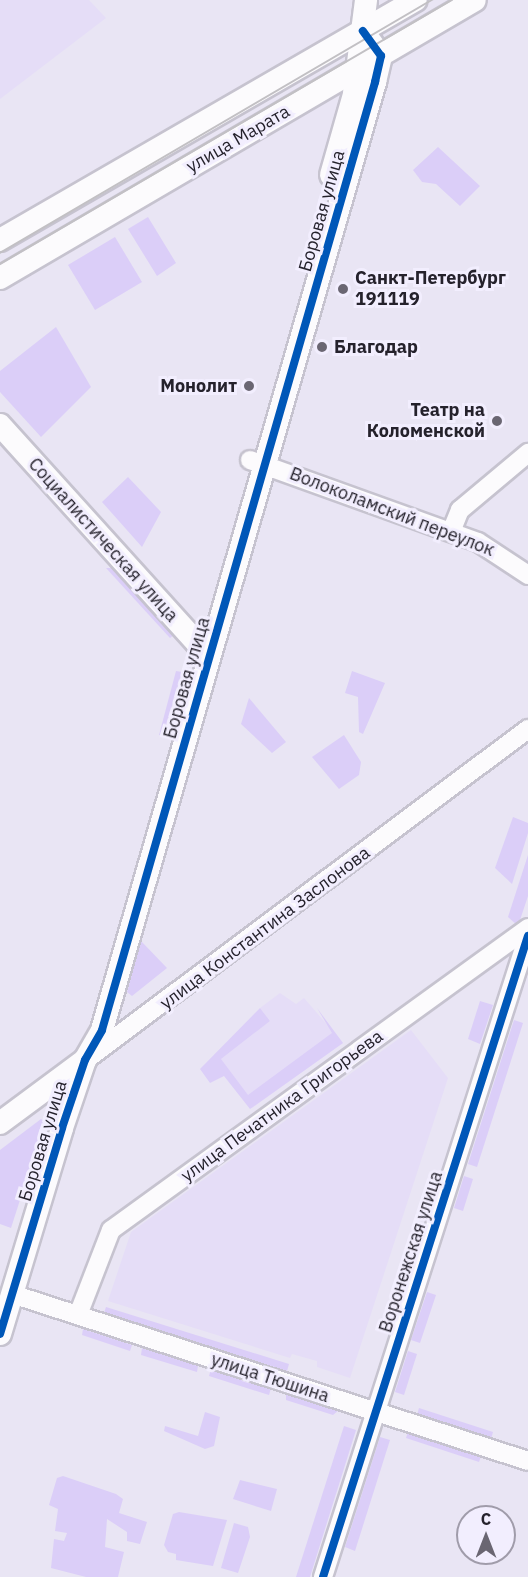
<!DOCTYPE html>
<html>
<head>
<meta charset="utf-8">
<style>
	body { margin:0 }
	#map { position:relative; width:528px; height:1577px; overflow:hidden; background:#e9e5f4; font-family:"IBM Plex Sans",sans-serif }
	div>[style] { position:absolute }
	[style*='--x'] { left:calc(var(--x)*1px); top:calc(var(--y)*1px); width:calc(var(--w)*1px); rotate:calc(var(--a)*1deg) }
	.built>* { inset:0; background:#e5ddf7 }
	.green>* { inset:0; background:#dbcef8 }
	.roads { filter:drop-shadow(2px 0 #c6c3cf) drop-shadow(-2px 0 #c6c3cf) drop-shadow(0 2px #c6c3cf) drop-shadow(0 -2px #c6c3cf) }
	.minor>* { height:18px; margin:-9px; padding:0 9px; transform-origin:9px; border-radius:9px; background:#fcfbfd }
	.tertiary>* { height:22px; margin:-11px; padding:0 11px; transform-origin:11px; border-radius:11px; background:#fcfbfd }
	.tram>* { height:1.5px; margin:-0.75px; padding:0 0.75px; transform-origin:0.75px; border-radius:0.75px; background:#c2c0c4 }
	.cycleway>* { height:8px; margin:-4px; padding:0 4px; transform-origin:4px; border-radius:4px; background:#0057b8 }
	.dots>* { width:16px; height:16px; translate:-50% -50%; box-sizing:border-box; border:3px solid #f2eefe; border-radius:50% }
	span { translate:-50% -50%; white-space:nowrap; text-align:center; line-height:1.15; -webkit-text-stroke:6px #f2eefe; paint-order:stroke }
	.street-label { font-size:18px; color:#25222c }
	.poi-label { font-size:18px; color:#25222c; font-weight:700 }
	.left { translate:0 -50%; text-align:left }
	.right { translate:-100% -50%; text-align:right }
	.north { position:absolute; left:456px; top:1505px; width:60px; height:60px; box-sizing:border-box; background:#f2eefe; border:2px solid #a09caa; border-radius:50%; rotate:0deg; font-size:16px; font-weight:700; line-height:24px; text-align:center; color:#25222c }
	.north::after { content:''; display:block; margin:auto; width:21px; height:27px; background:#6a6672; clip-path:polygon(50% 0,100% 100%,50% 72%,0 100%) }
</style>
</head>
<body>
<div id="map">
	<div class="built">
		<i style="clip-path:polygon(0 0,89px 0,106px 18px,0 99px)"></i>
		<i style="clip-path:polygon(280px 993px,296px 1004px,304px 998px,343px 1043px,252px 1108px,217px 1062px,270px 1021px,260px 1008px)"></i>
		<i style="clip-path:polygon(411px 1030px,448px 1078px,350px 1378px,317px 1367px,317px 1361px,292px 1354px,290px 1358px,108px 1301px,131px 1232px)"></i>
	</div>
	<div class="green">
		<i style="clip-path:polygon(438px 147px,480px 186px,460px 206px,436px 184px,422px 182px,413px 170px)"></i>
		<i style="clip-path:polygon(148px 217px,176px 263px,157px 276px,128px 229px)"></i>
		<i style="clip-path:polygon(115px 237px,142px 282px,95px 310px,68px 265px)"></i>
		<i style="clip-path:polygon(56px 327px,91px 387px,41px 437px,0 392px,0 371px)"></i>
		<i style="clip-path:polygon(128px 477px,161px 512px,142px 547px,102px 502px)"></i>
		<i style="clip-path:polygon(106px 568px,112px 568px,174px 635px,170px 638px)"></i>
		<i style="clip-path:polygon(176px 671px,182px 672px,163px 736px,159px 735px)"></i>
		<i style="clip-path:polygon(352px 671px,385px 683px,363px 734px,359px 732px,358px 697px,345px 693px)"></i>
		<i style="clip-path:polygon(249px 698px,286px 742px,272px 753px,241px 724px)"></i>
		<i style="clip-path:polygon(344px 735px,361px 762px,359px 775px,339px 789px,312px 757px)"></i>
		<i style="clip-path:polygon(513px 817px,528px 823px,528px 833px,512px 884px,495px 868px)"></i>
		<i style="clip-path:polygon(528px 855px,528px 896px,518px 926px,508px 917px)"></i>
		<i style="clip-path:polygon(141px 941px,167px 968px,132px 996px,127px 992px)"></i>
		<i style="clip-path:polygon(480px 1001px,493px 1005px,480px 1044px,468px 1039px)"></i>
		<i style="clip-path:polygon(260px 1008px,270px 1021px,221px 1059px,248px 1095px,332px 1033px,317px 1008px,343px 1043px,250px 1109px,224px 1076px,210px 1083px,200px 1069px)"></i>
		<i style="clip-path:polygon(514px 1020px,523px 1023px,477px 1167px,468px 1164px)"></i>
		<i style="clip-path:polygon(41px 1119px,45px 1122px,11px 1228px,0 1224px,0 1150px)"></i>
		<i style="clip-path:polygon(464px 1176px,473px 1179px,463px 1211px,454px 1208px)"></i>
		<i style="clip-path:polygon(427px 1292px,436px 1295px,420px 1343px,411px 1340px)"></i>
		<i style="clip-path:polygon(106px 1307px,289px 1364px,287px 1371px,104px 1313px)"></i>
		<i style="clip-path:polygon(83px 1329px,132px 1345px,130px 1351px,82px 1335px)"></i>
		<i style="clip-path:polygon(142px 1348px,198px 1366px,197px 1372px,141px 1355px)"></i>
		<i style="clip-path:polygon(408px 1351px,417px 1354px,404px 1395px,395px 1392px)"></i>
		<i style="clip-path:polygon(211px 1369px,271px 1388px,269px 1395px,209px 1376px)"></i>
		<i style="clip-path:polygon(286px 1394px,339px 1410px,333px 1415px,286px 1400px)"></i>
		<i style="clip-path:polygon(419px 1408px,493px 1432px,491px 1439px,417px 1415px)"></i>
		<i style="clip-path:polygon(205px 1412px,220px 1417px,214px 1446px,205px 1449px,164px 1431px,165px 1426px,198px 1436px)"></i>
		<i style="clip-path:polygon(344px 1426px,356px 1430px,310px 1577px,296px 1577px)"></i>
		<i style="clip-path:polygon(408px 1432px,481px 1456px,479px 1462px,406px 1438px)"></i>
		<i style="clip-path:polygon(380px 1437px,390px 1440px,355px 1551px,345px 1547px)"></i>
		<i style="clip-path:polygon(63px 1476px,116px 1494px,123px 1499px,119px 1513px,147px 1522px,140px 1544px,127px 1541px,127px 1532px,107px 1519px,105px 1547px,124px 1552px,118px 1577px,86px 1577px,51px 1568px,54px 1539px,64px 1541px,67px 1533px,55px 1531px,58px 1509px,49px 1505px,57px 1478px)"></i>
		<i style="clip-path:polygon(240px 1480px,277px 1489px,271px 1511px,233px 1499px)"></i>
		<i style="clip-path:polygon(179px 1512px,227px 1520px,213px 1566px,176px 1560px,176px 1554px,168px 1552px,164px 1545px,173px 1514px)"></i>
		<i style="clip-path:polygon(234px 1523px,248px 1527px,250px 1537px,238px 1573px,221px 1568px)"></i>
	</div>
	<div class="roads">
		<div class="minor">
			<i style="--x:250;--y:460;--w:242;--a:19.8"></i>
			<i style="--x:478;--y:542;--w:60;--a:33.4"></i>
			<i style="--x:451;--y:532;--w:24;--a:-68"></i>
			<i style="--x:460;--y:510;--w:89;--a:-40"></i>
			<i style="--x:87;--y:1059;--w:551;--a:-36.81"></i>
			<i style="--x:12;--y:1294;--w:542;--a:17.93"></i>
			<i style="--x:78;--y:1315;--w:91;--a:-68.8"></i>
			<i style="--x:111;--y:1230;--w:515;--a:-35.91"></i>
			<i style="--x:323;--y:1577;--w:673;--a:-72.27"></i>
		</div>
		<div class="tertiary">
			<i style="--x:331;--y:175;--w:84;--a:-74.1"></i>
			<i style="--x:354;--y:94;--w:95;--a:-82.7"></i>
			<i style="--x:0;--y:240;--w:480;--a:-30"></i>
			<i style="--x:0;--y:278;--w:550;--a:-30.34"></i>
			<i style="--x:0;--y:425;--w:294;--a:47.9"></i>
			<i style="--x:197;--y:643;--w:15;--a:20"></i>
			<i style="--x:0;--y:1123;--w:106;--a:-36.5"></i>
			<i style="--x:0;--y:1334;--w:215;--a:-73.2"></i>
			<i style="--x:62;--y:1128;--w:72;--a:-71.3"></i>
			<i style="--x:85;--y:1060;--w:34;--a:-60"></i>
			<i style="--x:102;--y:1030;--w:987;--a:-73.93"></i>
			<i style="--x:375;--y:82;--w:27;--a:-77"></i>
			<i style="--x:381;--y:56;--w:31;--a:-126"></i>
		</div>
	</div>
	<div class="tram">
		<i style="--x:0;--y:253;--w:501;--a:-30.36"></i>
		<i style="--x:0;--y:264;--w:523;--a:-30.29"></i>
	</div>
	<div class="cycleway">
		<i style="--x:0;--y:1334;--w:215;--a:-73.2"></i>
		<i style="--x:62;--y:1128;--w:72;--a:-71.3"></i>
		<i style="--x:85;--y:1060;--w:34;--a:-60"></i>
		<i style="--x:102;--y:1030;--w:987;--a:-73.93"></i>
		<i style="--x:375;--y:82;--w:27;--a:-77"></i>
		<i style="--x:381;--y:56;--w:31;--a:-126"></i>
		<i style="--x:323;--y:1577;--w:673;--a:-72.27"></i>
	</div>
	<div class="dots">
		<i style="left:343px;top:289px;background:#6a6672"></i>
		<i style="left:322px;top:347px;background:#6a6672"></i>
		<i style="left:249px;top:386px;background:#6a6672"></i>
		<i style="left:497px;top:421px;background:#6a6672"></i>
	</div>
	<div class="street-label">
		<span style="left:238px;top:139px;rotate:-30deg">улица Марата</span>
		<span style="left:322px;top:211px;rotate:-74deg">Боровая улица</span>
		<span style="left:392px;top:512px;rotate:21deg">Волоколамский переулок</span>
		<span style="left:103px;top:540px;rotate:48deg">Социалистическая улица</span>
		<span style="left:187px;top:678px;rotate:-74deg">Боровая улица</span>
		<span style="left:265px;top:928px;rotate:-37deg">улица Константина Заслонова</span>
		<span style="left:282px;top:1106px;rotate:-36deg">улица Печатника Григорьева</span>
		<span style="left:43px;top:1141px;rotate:-73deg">Боровая улица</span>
		<span style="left:411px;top:1252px;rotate:-72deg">Воронежская улица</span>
		<span style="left:270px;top:1378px;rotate:18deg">улица Тюшина</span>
	</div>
	<div class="poi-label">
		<span class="left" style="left:355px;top:289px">Санкт-Петербург<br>191119</span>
		<span class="left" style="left:334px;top:347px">Благодар</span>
		<span class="right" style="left:237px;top:386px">Монолит</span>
		<span class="right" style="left:485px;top:421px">Театр на<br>Коломенской</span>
	</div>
	<div class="north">С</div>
</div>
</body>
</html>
